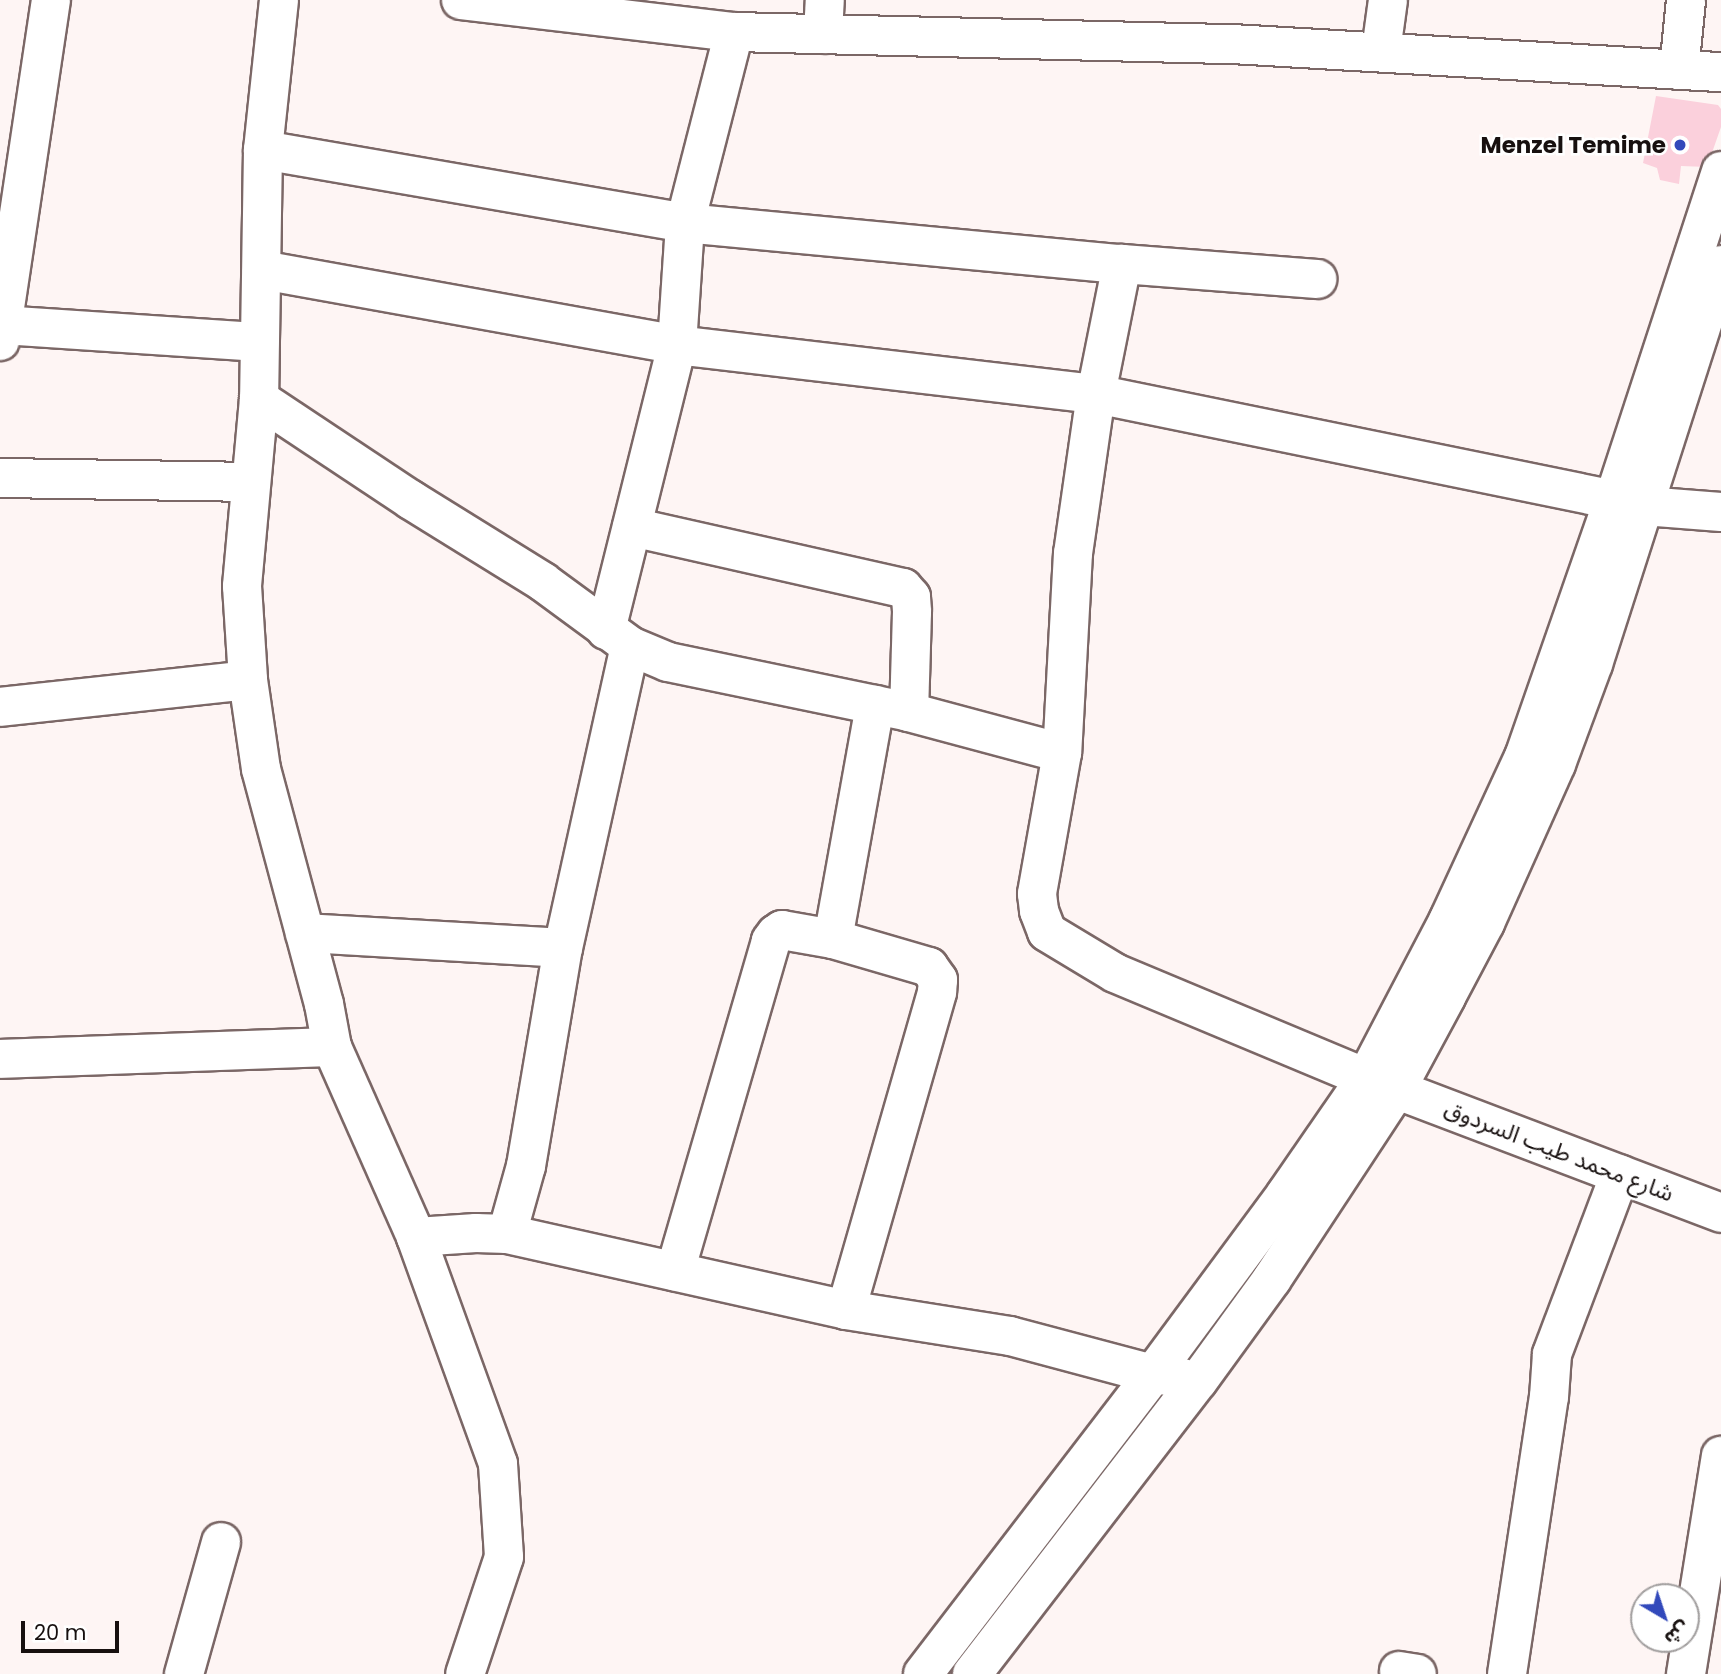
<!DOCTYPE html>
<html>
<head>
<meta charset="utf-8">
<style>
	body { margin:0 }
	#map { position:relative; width:1721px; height:1674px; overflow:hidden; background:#fef5f4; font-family:Poppins,"Noto Sans Arabic",sans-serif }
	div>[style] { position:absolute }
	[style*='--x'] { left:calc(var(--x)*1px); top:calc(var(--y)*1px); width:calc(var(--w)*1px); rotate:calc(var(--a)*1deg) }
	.building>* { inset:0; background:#fbd0dc }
	.roads { filter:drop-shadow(2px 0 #7b6766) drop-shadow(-2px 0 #7b6766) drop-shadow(0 2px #7b6766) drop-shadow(0 -2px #7b6766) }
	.minor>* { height:38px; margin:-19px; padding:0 19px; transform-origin:19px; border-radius:19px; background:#fff }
	.highway>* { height:38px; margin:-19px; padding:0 19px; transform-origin:19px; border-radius:19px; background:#fff }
	.dots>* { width:19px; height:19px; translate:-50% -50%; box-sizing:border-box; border:4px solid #fff; border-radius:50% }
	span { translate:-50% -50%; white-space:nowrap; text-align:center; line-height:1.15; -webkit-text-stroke:5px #fff; paint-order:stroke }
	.poi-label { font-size:23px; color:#17100f; font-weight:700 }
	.right { translate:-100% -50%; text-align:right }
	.street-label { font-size:23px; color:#17100f }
	.north { position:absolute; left:1630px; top:1583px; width:70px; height:70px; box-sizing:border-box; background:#fff; border:2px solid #a29f9f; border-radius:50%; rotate:141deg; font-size:19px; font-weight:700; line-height:28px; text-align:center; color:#17100f }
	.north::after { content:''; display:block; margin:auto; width:24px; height:32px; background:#3249bb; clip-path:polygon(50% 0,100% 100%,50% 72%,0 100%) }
	.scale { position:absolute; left:21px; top:1621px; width:98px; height:32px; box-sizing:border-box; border:4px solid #17100f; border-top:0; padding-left:9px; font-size:21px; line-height:24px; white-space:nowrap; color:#17100f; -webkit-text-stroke:5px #fff; paint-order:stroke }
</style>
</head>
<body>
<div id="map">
	<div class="building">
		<i style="clip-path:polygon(1656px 96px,1718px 105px,1721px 109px,1721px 127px,1707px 167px,1681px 166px,1679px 184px,1660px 180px,1657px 168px,1643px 163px)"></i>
	</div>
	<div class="roads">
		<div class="minor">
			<i style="--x:279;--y:0;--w:151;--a:96.1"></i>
			<i style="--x:263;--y:150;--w:249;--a:90.9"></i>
			<i style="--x:259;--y:399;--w:188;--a:95.2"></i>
			<i style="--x:242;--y:586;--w:94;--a:86.3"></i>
			<i style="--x:248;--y:680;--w:90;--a:81.7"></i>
			<i style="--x:261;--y:769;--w:243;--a:75"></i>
			<i style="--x:324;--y:1004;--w:44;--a:79.5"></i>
			<i style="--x:332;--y:1047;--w:208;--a:66.1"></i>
			<i style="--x:416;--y:1237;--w:241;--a:70.1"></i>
			<i style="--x:498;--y:1464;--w:93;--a:86.3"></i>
			<i style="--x:504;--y:1557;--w:123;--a:108.4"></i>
			<i style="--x:461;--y:0;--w:275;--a:6.7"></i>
			<i style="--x:734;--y:32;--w:498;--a:1.4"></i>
			<i style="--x:1232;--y:44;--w:490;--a:3.3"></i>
			<i style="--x:823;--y:34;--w:34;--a:-87"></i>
			<i style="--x:1381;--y:51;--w:51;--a:-82.2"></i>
			<i style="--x:1679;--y:70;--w:70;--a:-84.3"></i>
			<i style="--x:263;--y:150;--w:428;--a:9.8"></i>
			<i style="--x:685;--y:223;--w:439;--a:5.4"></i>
			<i style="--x:1122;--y:264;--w:196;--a:4.4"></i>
			<i style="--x:1122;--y:264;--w:133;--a:101.3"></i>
			<i style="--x:1096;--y:394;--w:559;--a:11.55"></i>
			<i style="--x:1644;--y:506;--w:77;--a:4.5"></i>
			<i style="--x:262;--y:270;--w:422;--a:10.2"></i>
			<i style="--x:677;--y:345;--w:422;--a:6.7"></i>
			<i style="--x:1096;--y:394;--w:161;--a:98.2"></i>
			<i style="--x:1073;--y:553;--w:200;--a:93.1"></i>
			<i style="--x:2;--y:325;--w:258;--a:3.8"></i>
			<i style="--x:0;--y:341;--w:345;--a:-81.5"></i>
			<i style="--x:259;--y:399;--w:182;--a:33.6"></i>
			<i style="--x:411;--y:500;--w:155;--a:31.8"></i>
			<i style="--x:543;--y:582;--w:108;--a:36.3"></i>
			<i style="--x:630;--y:646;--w:41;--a:22.8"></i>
			<i style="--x:668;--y:662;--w:246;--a:11.7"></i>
			<i style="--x:909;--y:712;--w:158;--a:15"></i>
			<i style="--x:1062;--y:753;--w:143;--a:100.1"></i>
			<i style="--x:1037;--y:894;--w:17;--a:83"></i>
			<i style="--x:1039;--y:911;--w:22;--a:69"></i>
			<i style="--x:1047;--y:932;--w:79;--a:31.1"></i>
			<i style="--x:1115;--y:973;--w:272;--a:22.7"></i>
			<i style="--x:1366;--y:1078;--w:380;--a:20.8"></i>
			<i style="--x:0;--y:478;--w:250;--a:0.9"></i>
			<i style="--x:632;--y:527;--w:278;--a:12.7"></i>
			<i style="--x:903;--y:588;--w:12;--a:48"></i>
			<i style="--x:911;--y:597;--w:15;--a:86"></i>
			<i style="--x:912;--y:612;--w:100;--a:91.7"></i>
			<i style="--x:606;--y:630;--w:294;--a:-76"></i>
			<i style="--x:677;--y:345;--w:122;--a:-86.2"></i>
			<i style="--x:685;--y:223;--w:197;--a:-75.6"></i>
			<i style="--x:0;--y:707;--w:249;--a:-6.2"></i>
			<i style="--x:305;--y:933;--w:258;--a:3.3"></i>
			<i style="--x:833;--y:939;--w:238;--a:-79.8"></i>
			<i style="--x:0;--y:1059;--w:332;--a:-2.1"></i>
			<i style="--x:507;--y:1234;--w:347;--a:12.6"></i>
			<i style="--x:846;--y:1310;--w:331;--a:-74"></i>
			<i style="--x:937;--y:992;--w:12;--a:-85"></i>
			<i style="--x:938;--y:980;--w:16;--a:-125"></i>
			<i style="--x:929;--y:967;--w:100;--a:-163.7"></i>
			<i style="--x:833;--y:939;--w:52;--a:-170"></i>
			<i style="--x:782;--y:930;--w:7;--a:146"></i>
			<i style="--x:776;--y:934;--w:9;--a:126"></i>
			<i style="--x:771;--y:941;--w:344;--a:106.2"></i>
			<i style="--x:416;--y:1237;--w:60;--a:-3.8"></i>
			<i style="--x:476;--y:1233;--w:31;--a:2"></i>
			<i style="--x:507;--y:1234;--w:71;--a:-74.4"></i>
			<i style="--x:526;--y:1166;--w:221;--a:-80.4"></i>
			<i style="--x:563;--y:948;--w:309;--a:-77.5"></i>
			<i style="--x:846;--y:1310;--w:166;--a:9"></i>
			<i style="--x:1010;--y:1336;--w:148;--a:14.9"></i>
			<i style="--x:1153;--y:1374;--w:30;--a:8"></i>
			<i style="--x:1399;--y:1671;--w:18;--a:9"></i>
			<i style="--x:184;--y:1674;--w:137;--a:-74.3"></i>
			<i style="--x:1507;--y:1674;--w:280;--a:-81.4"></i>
			<i style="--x:1549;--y:1397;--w:43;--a:-86"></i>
			<i style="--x:1552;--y:1354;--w:192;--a:-69.3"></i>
			<i style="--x:1686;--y:1674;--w:221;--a:-80.9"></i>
		</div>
		<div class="highway">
			<i style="--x:923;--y:1674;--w:378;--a:-52.5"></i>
			<i style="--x:1153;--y:1374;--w:224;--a:-53.5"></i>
			<i style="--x:1286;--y:1194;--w:141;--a:-55.4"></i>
			<i style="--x:1366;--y:1078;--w:179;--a:-62.4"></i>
			<i style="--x:1449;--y:919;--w:179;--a:-65.2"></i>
			<i style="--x:1524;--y:757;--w:273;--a:-70.8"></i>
			<i style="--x:1614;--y:499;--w:345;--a:-71.9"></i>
			<i style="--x:972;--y:1674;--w:370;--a:-52.4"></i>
			<i style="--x:1198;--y:1381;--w:126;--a:-54"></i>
			<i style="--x:1272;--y:1279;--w:226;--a:-56.7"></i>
			<i style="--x:1396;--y:1090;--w:106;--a:-61.7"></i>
			<i style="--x:1446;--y:997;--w:84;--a:-62.2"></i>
			<i style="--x:1485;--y:923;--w:174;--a:-65.9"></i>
			<i style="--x:1556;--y:764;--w:107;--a:-69.7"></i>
			<i style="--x:1593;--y:664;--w:419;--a:-72.2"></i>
		</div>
	</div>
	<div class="dots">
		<i style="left:1680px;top:145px;background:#3249bb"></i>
	</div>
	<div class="poi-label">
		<span class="right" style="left:1666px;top:145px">Menzel Temime</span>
	</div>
	<div class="street-label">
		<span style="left:1559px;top:1151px;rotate:21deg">شارع محمد طيب السردوق</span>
	</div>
	<div class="north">ش</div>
	<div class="scale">20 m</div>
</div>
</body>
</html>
